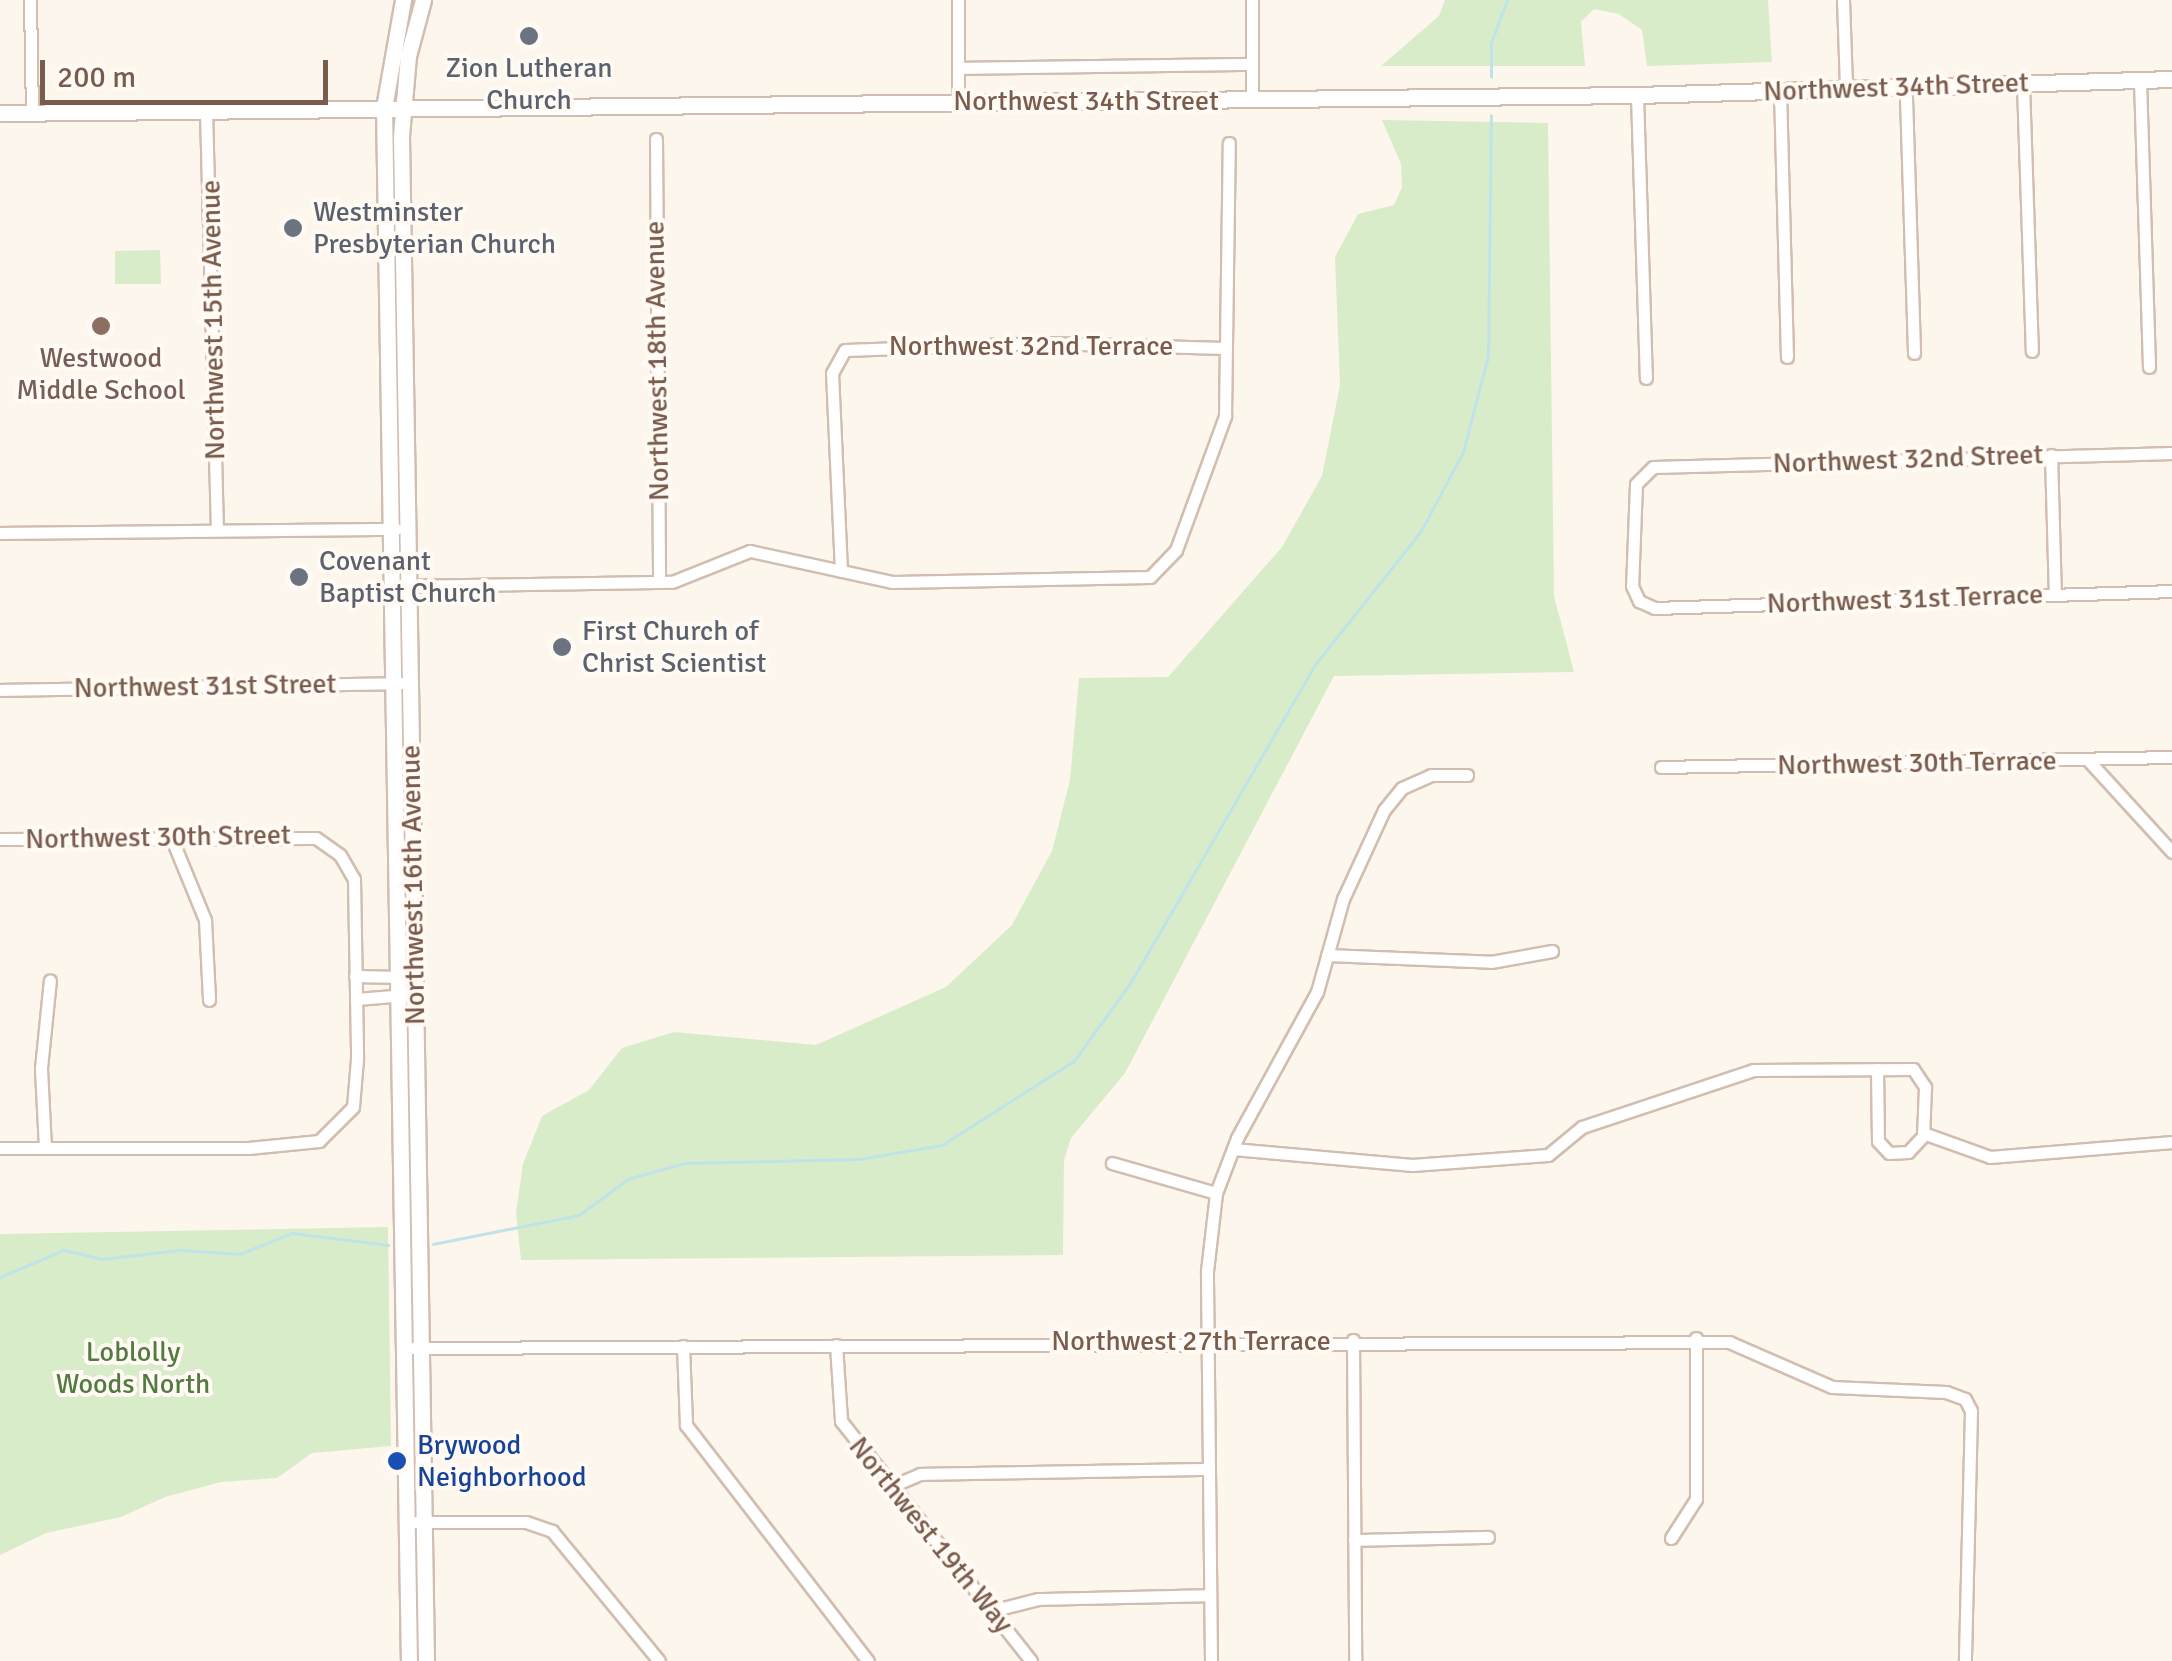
<!DOCTYPE html>
<html>
<head>
<meta charset="utf-8">
<style>
	body { margin:0 }
	#map { position:relative; width:2172px; height:1661px; overflow:hidden; background:#fdf6ec; font-family:Signika,sans-serif }
	div>[style] { position:absolute }
	[style*='--x'] { left:calc(var(--x)*1px); top:calc(var(--y)*1px); width:calc(var(--w)*1px); rotate:calc(var(--a)*1deg) }
	.green>* { inset:0; background:#d8ecc9 }
	.stream>* { height:2.5px; margin:-1.25px; padding:0 1.25px; transform-origin:1.25px; border-radius:1.25px; background:#bfe3e8 }
	.roads { filter:drop-shadow(2px 0 #d1beb0) drop-shadow(-2px 0 #d1beb0) drop-shadow(0 2px #d1beb0) drop-shadow(0 -2px #d1beb0) }
	.minor>* { height:11px; margin:-5.5px; padding:0 5.5px; transform-origin:5.5px; border-radius:5.5px; background:#fff }
	.secondary>* { height:15px; margin:-7.5px; padding:0 7.5px; transform-origin:7.5px; border-radius:7.5px; background:#fff }
	.dots>* { width:28px; height:28px; translate:-50% -50%; box-sizing:border-box; border:5px solid #fffaf3; border-radius:50% }
	span { translate:-50% -50%; white-space:nowrap; text-align:center; line-height:1.15; -webkit-text-stroke:8px #fffaf3; paint-order:stroke }
	.worship-label { font-size:28px; color:#5b616d }
	.left { translate:0 -50%; text-align:left }
	.street-label { font-size:28px; color:#7a5c4d }
	.education-label { font-size:28px; color:#785e54 }
	.park-label { font-size:28px; color:#537a41 }
	.transit-label { font-size:28px; color:#164399 }
	.scale { position:absolute; left:40px; top:60px; width:288px; height:45px; box-sizing:border-box; border:5px solid #7a5c4d; border-top:0; padding-left:12px; font-size:30px; line-height:35px; white-space:nowrap; color:#7a5c4d; -webkit-text-stroke:8px #fffaf3; paint-order:stroke }
</style>
</head>
<body>
<div id="map">
	<div class="green">
		<i style="clip-path:polygon(1445px 0,1768px 0,1772px 62px,1647px 66px,1642px 30px,1619px 14px,1594px 9px,1581px 22px,1585px 66px,1381px 66px,1439px 16px)"></i>
		<i style="clip-path:polygon(1382px 120px,1548px 123px,1554px 596px,1574px 672px,1334px 676px,1125px 1073px,1071px 1138px,1064px 1160px,1063px 1255px,521px 1260px,516px 1213px,523px 1164px,542px 1116px,589px 1090px,622px 1048px,674px 1032px,816px 1045px,946px 987px,1012px 925px,1052px 851px,1070px 780px,1079px 678px,1168px 677px,1282px 547px,1322px 476px,1340px 385px,1335px 257px,1358px 214px,1394px 205px,1402px 187px,1401px 164px)"></i>
		<i style="clip-path:polygon(160px 250px,161px 284px,115px 284px,115px 251px)"></i>
		<i style="clip-path:polygon(388px 1227px,391px 1446px,312px 1453px,277px 1478px,221px 1482px,165px 1497px,121px 1517px,46px 1533px,0 1555px,0 1234px)"></i>
	</div>
	<div class="stream">
		<i style="--x:1491;--y:77;--w:34;--a:-90"></i>
		<i style="--x:1491;--y:43;--w:46;--a:-69.6"></i>
		<i style="--x:433;--y:1244;--w:149;--a:-11.2"></i>
		<i style="--x:579;--y:1215;--w:61;--a:-36.3"></i>
		<i style="--x:628;--y:1179;--w:58;--a:-15.9"></i>
		<i style="--x:684;--y:1163;--w:175;--a:-1.3"></i>
		<i style="--x:859;--y:1159;--w:84;--a:-9.6"></i>
		<i style="--x:942;--y:1145;--w:156;--a:-32.5"></i>
		<i style="--x:1074;--y:1061;--w:97;--a:-54.2"></i>
		<i style="--x:1131;--y:982;--w:365;--a:-59.9"></i>
		<i style="--x:1314;--y:666;--w:172;--a:-51.6"></i>
		<i style="--x:1421;--y:531;--w:89;--a:-62"></i>
		<i style="--x:1463;--y:452;--w:99;--a:-75.4"></i>
		<i style="--x:1488;--y:356;--w:240;--a:-89.3"></i>
		<i style="--x:0;--y:1277;--w:69;--a:-22.9"></i>
		<i style="--x:64;--y:1250;--w:39;--a:13"></i>
		<i style="--x:102;--y:1259;--w:79;--a:-6.6"></i>
		<i style="--x:180;--y:1250;--w:60;--a:3.8"></i>
		<i style="--x:240;--y:1254;--w:56;--a:-22"></i>
		<i style="--x:292;--y:1233;--w:97;--a:7.1"></i>
	</div>
	<div class="roads">
		<div class="minor">
			<i style="--x:30;--y:0;--w:112;--a:89"></i>
			<i style="--x:1843;--y:0;--w:88;--a:88"></i>
			<i style="--x:958;--y:68;--w:294;--a:-0.8"></i>
			<i style="--x:2140;--y:80;--w:287;--a:88.2"></i>
			<i style="--x:2023;--y:84;--w:267;--a:88.1"></i>
			<i style="--x:1780;--y:90;--w:267;--a:88.5"></i>
			<i style="--x:1637;--y:95;--w:283;--a:88.2"></i>
			<i style="--x:1906;--y:97;--w:256;--a:88.2"></i>
			<i style="--x:1252;--y:100;--w:100;--a:-90"></i>
			<i style="--x:958;--y:102;--w:102;--a:-90"></i>
			<i style="--x:206;--y:111;--w:419;--a:88.5"></i>
			<i style="--x:656;--y:139;--w:443;--a:89.6"></i>
			<i style="--x:2172;--y:453;--w:519;--a:178.45"></i>
			<i style="--x:1653;--y:467;--w:24;--a:135"></i>
			<i style="--x:1636;--y:484;--w:102;--a:92.2"></i>
			<i style="--x:1632;--y:586;--w:17;--a:65"></i>
			<i style="--x:1639;--y:601;--w:17;--a:24"></i>
			<i style="--x:1655;--y:608;--w:517;--a:-1.88"></i>
			<i style="--x:2051;--y:455;--w:139;--a:88.4"></i>
			<i style="--x:0;--y:533;--w:396;--a:-0.6"></i>
			<i style="--x:841;--y:571;--w:198;--a:-92.6"></i>
			<i style="--x:832;--y:373;--w:26;--a:-61"></i>
			<i style="--x:845;--y:350;--w:198;--a:-2"></i>
			<i style="--x:1043;--y:343;--w:182;--a:1.6"></i>
			<i style="--x:403;--y:586;--w:269;--a:-0.9"></i>
			<i style="--x:672;--y:582;--w:84;--a:-21.7"></i>
			<i style="--x:750;--y:551;--w:145;--a:12.3"></i>
			<i style="--x:892;--y:582;--w:258;--a:-1.1"></i>
			<i style="--x:1150;--y:577;--w:37;--a:-46"></i>
			<i style="--x:1176;--y:550;--w:143;--a:-69.9"></i>
			<i style="--x:1225;--y:416;--w:273;--a:-89.2"></i>
			<i style="--x:0;--y:690;--w:401;--a:-1"></i>
			<i style="--x:2089;--y:761;--w:123;--a:47.6"></i>
			<i style="--x:1661;--y:767;--w:511;--a:-1.12"></i>
			<i style="--x:171;--y:837;--w:90;--a:67.7"></i>
			<i style="--x:205;--y:920;--w:80;--a:87.1"></i>
			<i style="--x:0;--y:839;--w:316;--a:-0.2"></i>
			<i style="--x:316;--y:838;--w:29;--a:35"></i>
			<i style="--x:340;--y:855;--w:28;--a:60"></i>
			<i style="--x:354;--y:879;--w:180;--a:89"></i>
			<i style="--x:357;--y:1059;--w:48;--a:94.8"></i>
			<i style="--x:353;--y:1107;--w:48;--a:135"></i>
			<i style="--x:319;--y:1141;--w:71;--a:174.4"></i>
			<i style="--x:248;--y:1148;--w:248;--a:180"></i>
			<i style="--x:1327;--y:955;--w:164;--a:2.4"></i>
			<i style="--x:1491;--y:962;--w:62;--a:-10.2"></i>
			<i style="--x:355;--y:976;--w:46;--a:1.2"></i>
			<i style="--x:356;--y:999;--w:50;--a:-4.6"></i>
			<i style="--x:1923;--y:1133;--w:71;--a:19.7"></i>
			<i style="--x:1990;--y:1157;--w:183;--a:-4.7"></i>
			<i style="--x:45;--y:1148;--w:80;--a:-92.9"></i>
			<i style="--x:41;--y:1068;--w:88;--a:-84.2"></i>
			<i style="--x:1233;--y:1149;--w:180;--a:5.1"></i>
			<i style="--x:1412;--y:1165;--w:136;--a:-4.2"></i>
			<i style="--x:1548;--y:1155;--w:44;--a:-39.5"></i>
			<i style="--x:1582;--y:1127;--w:180;--a:-18.4"></i>
			<i style="--x:1753;--y:1070;--w:160;--a:-0.4"></i>
			<i style="--x:1913;--y:1069;--w:22;--a:56"></i>
			<i style="--x:1925;--y:1087;--w:49;--a:92.3"></i>
			<i style="--x:1923;--y:1136;--w:22;--a:133"></i>
			<i style="--x:1908;--y:1152;--w:19;--a:177"></i>
			<i style="--x:1889;--y:1153;--w:16;--a:-133"></i>
			<i style="--x:1878;--y:1141;--w:72;--a:-90.8"></i>
			<i style="--x:1112;--y:1163;--w:108;--a:16.1"></i>
			<i style="--x:1353;--y:1340;--w:321;--a:89.6"></i>
			<i style="--x:836;--y:1345;--w:76;--a:86.2"></i>
			<i style="--x:841;--y:1421;--w:306;--a:51.6"></i>
			<i style="--x:683;--y:1346;--w:79;--a:87.8"></i>
			<i style="--x:686;--y:1425;--w:298;--a:52.4"></i>
			<i style="--x:413;--y:1348;--w:1316;--a:-0.26"></i>
			<i style="--x:1729;--y:1342;--w:112;--a:23.6"></i>
			<i style="--x:1832;--y:1387;--w:114;--a:2.5"></i>
			<i style="--x:1946;--y:1392;--w:20;--a:20"></i>
			<i style="--x:1965;--y:1399;--w:13;--a:63"></i>
			<i style="--x:1971;--y:1411;--w:250;--a:91.4"></i>
			<i style="--x:892;--y:1486;--w:30;--a:-23"></i>
			<i style="--x:920;--y:1474;--w:289;--a:-1"></i>
			<i style="--x:416;--y:1522;--w:110;--a:0"></i>
			<i style="--x:526;--y:1522;--w:28;--a:19"></i>
			<i style="--x:552;--y:1531;--w:168;--a:50.5"></i>
			<i style="--x:1671;--y:1538;--w:46;--a:-57.3"></i>
			<i style="--x:1696;--y:1499;--w:161;--a:-90"></i>
			<i style="--x:1354;--y:1540;--w:134;--a:-1.3"></i>
			<i style="--x:991;--y:1611;--w:49;--a:-14.3"></i>
			<i style="--x:1038;--y:1599;--w:172;--a:-1.3"></i>
			<i style="--x:1211;--y:1661;--w:390;--a:-90.6"></i>
			<i style="--x:1207;--y:1271;--w:79;--a:-83.4"></i>
			<i style="--x:1216;--y:1193;--w:59;--a:-69.1"></i>
			<i style="--x:1237;--y:1138;--w:166;--a:-61.3"></i>
			<i style="--x:1317;--y:992;--w:97;--a:-74.4"></i>
			<i style="--x:1343;--y:899;--w:98;--a:-65.3"></i>
			<i style="--x:1384;--y:810;--w:28;--a:-51"></i>
			<i style="--x:1402;--y:788;--w:32;--a:-24"></i>
			<i style="--x:1431;--y:775;--w:36;--a:0"></i>
		</div>
		<div class="secondary">
			<i style="--x:403;--y:0;--w:110;--a:100"></i>
			<i style="--x:384;--y:108;--w:1553;--a:89.08"></i>
			<i style="--x:423;--y:0;--w:58;--a:105"></i>
			<i style="--x:408;--y:56;--w:80;--a:95"></i>
			<i style="--x:401;--y:136;--w:1525;--a:89.06"></i>
			<i style="--x:0;--y:113;--w:1637;--a:-0.63"></i>
			<i style="--x:1637;--y:95;--w:535;--a:-1.71"></i>
		</div>
	</div>
	<div class="dots">
		<i style="left:529px;top:36px;background:#6b7280"></i>
		<i style="left:293px;top:228px;background:#6b7280"></i>
		<i style="left:101px;top:326px;background:#8d6e63"></i>
		<i style="left:299px;top:577px;background:#6b7280"></i>
		<i style="left:562px;top:647px;background:#6b7280"></i>
		<i style="left:397px;top:1461px;background:#1a4fb4"></i>
	</div>
	<div class="worship-label">
		<span style="left:529px;top:84px">Zion Lutheran<br>Church</span>
		<span class="left" style="left:313px;top:228px">Westminster<br>Presbyterian Church</span>
		<span class="left" style="left:319px;top:577px">Covenant<br>Baptist Church</span>
		<span class="left" style="left:582px;top:647px">First Church of<br>Christ Scientist</span>
	</div>
	<div class="street-label">
		<span style="left:1896px;top:87px;rotate:-2deg">Northwest 34th Street</span>
		<span style="left:1086px;top:101px">Northwest 34th Street</span>
		<span style="left:213px;top:320px;rotate:-91deg">Northwest 15th Avenue</span>
		<span style="left:1031px;top:346px">Northwest 32nd Terrace</span>
		<span style="left:657px;top:361px;rotate:-91deg">Northwest 18th Avenue</span>
		<span style="left:1908px;top:459px;rotate:-2deg">Northwest 32nd Street</span>
		<span style="left:1905px;top:599px;rotate:-2deg">Northwest 31st Terrace</span>
		<span style="left:205px;top:686px;rotate:-1deg">Northwest 31st Street</span>
		<span style="left:1917px;top:763px;rotate:-1deg">Northwest 30th Terrace</span>
		<span style="left:158px;top:837px;rotate:-1deg">Northwest 30th Street</span>
		<span style="left:413px;top:885px;rotate:-91deg">Northwest 16th Avenue</span>
		<span style="left:1191px;top:1341px">Northwest 27th Terrace</span>
		<span style="left:931px;top:1535px;rotate:51deg">Northwest 19th Way</span>
	</div>
	<div class="education-label">
		<span style="left:101px;top:374px">Westwood<br>Middle School</span>
	</div>
	<div class="park-label">
		<span style="left:133px;top:1368px">Loblolly<br>Woods North</span>
	</div>
	<div class="transit-label">
		<span class="left" style="left:417px;top:1461px">Brywood<br>Neighborhood</span>
	</div>
	<div class="scale">200 m</div>
</div>
</body>
</html>
